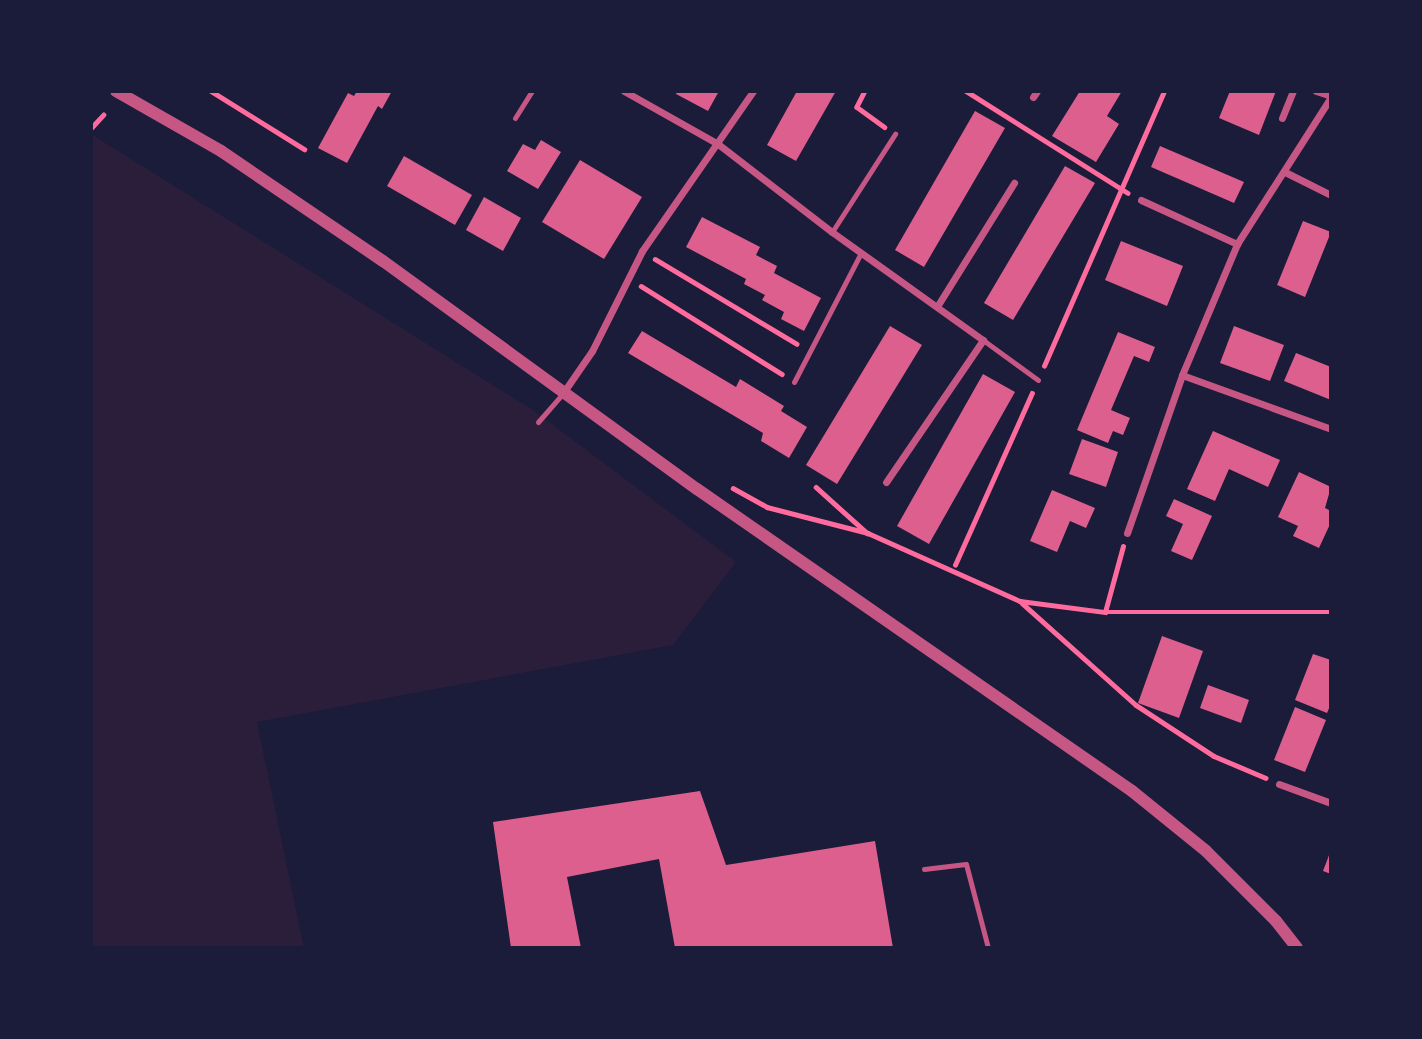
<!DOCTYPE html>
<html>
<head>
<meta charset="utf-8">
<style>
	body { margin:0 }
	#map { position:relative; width:1422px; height:1039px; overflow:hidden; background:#1b1b3a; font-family:Manrope,sans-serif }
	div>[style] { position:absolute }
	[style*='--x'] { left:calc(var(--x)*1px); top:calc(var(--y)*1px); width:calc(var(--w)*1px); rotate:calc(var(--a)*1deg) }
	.green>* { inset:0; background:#2a1e3b }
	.building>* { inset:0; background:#dd5f8e }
	.path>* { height:4.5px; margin:-2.25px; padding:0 2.25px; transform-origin:2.25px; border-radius:2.25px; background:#ff6b9d }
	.service>* { height:5px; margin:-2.5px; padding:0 2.5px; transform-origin:2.5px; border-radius:2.5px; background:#c65784 }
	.minor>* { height:7px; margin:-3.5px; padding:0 3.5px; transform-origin:3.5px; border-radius:3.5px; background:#c65784 }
	.tertiary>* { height:12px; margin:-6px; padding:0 6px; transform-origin:6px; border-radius:6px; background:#c65784 }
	span { translate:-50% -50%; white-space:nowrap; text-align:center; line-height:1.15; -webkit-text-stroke:5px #1b1b3a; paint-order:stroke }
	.frame { position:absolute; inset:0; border:93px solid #1b1b3a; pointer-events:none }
</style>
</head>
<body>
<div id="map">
	<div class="green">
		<i style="clip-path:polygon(91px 134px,533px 410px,736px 562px,673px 645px,257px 722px,304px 948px,91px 948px)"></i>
	</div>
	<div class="building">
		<i style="clip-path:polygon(357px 91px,392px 91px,382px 109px,378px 106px,347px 163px,318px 148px,348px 93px,354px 96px)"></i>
		<i style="clip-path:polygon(677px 91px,719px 91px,708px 111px,676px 94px)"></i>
		<i style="clip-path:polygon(797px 91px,836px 91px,796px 161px,767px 145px)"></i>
		<i style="clip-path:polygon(1080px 91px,1122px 91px,1107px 116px,1119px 124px,1096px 162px,1052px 136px)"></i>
		<i style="clip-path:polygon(1230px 91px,1276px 91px,1259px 135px,1219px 118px)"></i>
		<i style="clip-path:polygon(975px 111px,1005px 128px,924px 267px,895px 250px)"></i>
		<i style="clip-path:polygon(541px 140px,561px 152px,538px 189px,507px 171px,523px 144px,535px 150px)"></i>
		<i style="clip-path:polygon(1160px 146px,1244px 182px,1234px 203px,1151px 167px)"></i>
		<i style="clip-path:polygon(404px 156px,472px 195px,455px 225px,387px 186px)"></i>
		<i style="clip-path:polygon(580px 160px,642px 197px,604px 259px,542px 222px)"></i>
		<i style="clip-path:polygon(1065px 166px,1095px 183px,1013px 320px,984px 303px)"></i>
		<i style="clip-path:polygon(484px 197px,521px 218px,503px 251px,466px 230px)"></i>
		<i style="clip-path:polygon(702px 217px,760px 247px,756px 255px,777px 266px,774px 273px,821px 298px,804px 331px,781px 319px,784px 312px,762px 300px,765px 295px,744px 284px,746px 279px,686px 247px)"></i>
		<i style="clip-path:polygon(1303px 221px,1331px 232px,1305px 297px,1277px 285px)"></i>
		<i style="clip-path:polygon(1121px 241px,1183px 266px,1167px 306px,1105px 280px)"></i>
		<i style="clip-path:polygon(890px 326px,922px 345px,837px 484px,806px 465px)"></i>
		<i style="clip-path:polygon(1234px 326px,1284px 345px,1270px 381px,1220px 363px)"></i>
		<i style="clip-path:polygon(642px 331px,736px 387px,740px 379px,784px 406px,781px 411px,807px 427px,789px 458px,761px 441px,763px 433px,628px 353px)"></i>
		<i style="clip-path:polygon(1118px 332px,1155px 347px,1149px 362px,1134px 356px,1111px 410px,1130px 418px,1123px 435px,1113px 431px,1108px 443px,1077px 430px)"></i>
		<i style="clip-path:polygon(1296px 353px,1331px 367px,1331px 400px,1284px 381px)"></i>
		<i style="clip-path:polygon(983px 374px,1015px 392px,929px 544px,897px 526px)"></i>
		<i style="clip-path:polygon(1213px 431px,1280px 460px,1268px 487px,1229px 469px,1215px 501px,1187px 489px)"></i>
		<i style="clip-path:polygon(1082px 439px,1118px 452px,1106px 487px,1069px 474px)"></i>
		<i style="clip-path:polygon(1299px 472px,1331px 487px,1325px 508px,1331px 511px,1331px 522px,1319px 548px,1293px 536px,1298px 526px,1278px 517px)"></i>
		<i style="clip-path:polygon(1052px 490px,1095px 508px,1086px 528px,1070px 521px,1057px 552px,1030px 541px)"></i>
		<i style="clip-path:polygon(1174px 499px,1212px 516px,1192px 560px,1171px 551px,1183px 524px,1166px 516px)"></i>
		<i style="clip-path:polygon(1162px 636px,1203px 651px,1179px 718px,1138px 703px)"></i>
		<i style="clip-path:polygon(1313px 654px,1331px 660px,1331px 704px,1327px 713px,1295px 700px)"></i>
		<i style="clip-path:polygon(1208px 685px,1249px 700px,1241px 723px,1200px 708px)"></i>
		<i style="clip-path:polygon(1295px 707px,1326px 720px,1305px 772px,1274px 760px)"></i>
		<i style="clip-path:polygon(700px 791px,726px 865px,875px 841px,893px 948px,675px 948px,659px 859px,567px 877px,581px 948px,511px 948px,493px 822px)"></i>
		<i style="clip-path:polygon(1331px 850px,1331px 874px,1323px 871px)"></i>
	</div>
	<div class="path">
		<i style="--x:211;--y:91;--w:110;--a:31.9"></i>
		<i style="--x:865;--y:91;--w:18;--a:117"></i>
		<i style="--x:857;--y:107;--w:34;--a:36"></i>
		<i style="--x:966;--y:91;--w:191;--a:32.2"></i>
		<i style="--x:91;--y:128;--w:18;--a:-47"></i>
		<i style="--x:655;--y:259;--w:165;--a:30.9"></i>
		<i style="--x:641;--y:286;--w:166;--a:32"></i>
		<i style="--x:1044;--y:366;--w:300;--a:-66.4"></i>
		<i style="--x:816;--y:487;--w:69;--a:42"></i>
		<i style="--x:733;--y:488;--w:39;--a:29"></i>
		<i style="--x:767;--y:507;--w:104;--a:14.4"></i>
		<i style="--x:868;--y:533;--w:167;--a:24.1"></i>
		<i style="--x:1020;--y:601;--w:86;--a:7.4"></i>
		<i style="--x:1105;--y:612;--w:226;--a:0"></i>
		<i style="--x:955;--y:565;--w:188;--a:-65.9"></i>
		<i style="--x:1022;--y:603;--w:153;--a:41.8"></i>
		<i style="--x:1136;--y:705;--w:93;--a:33.2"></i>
		<i style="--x:1214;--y:756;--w:56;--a:22.9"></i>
		<i style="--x:1105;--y:612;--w:68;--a:-74.7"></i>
	</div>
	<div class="service">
		<i style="--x:515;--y:118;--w:32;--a:-58"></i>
		<i style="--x:832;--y:232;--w:117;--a:-57.3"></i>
		<i style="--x:983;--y:340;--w:68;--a:36"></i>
		<i style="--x:794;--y:382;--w:145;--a:-62.6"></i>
		<i style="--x:538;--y:422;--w:38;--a:-49"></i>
		<i style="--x:924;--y:869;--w:42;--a:-6.8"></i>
		<i style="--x:966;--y:864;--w:87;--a:75.3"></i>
	</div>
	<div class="minor">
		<i style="--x:624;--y:91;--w:108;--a:29.4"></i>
		<i style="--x:718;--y:144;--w:144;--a:37.7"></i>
		<i style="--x:832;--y:232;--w:186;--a:35.6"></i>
		<i style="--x:983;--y:340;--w:172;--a:124.3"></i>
		<i style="--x:1316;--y:91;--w:16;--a:18"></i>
		<i style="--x:1033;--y:97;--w:7;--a:-56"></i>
		<i style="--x:1282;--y:118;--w:29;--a:-68"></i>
		<i style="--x:1285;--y:172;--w:51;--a:26.6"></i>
		<i style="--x:1141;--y:200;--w:106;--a:24.6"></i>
		<i style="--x:938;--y:305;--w:144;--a:-58.1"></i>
		<i style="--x:1182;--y:375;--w:158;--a:19.9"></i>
		<i style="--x:563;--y:393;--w:51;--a:-55.4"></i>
		<i style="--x:592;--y:351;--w:112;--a:-63.4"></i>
		<i style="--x:642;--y:251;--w:195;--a:-55.2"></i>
		<i style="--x:1127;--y:533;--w:167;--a:-70.8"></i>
		<i style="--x:1182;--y:375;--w:142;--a:-67.2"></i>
		<i style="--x:1237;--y:244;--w:174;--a:-57.4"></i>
		<i style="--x:1279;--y:784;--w:55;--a:20.1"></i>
	</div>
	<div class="tertiary">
		<i style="--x:116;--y:91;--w:121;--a:29.7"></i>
		<i style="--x:221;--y:151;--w:196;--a:34.2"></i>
		<i style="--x:383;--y:261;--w:388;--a:36"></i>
		<i style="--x:697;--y:489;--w:530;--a:34.77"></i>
		<i style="--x:1132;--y:791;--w:95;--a:39"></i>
		<i style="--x:1206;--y:851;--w:99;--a:45"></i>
		<i style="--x:1276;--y:921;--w:34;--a:52"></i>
	</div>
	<div class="frame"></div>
</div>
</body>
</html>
